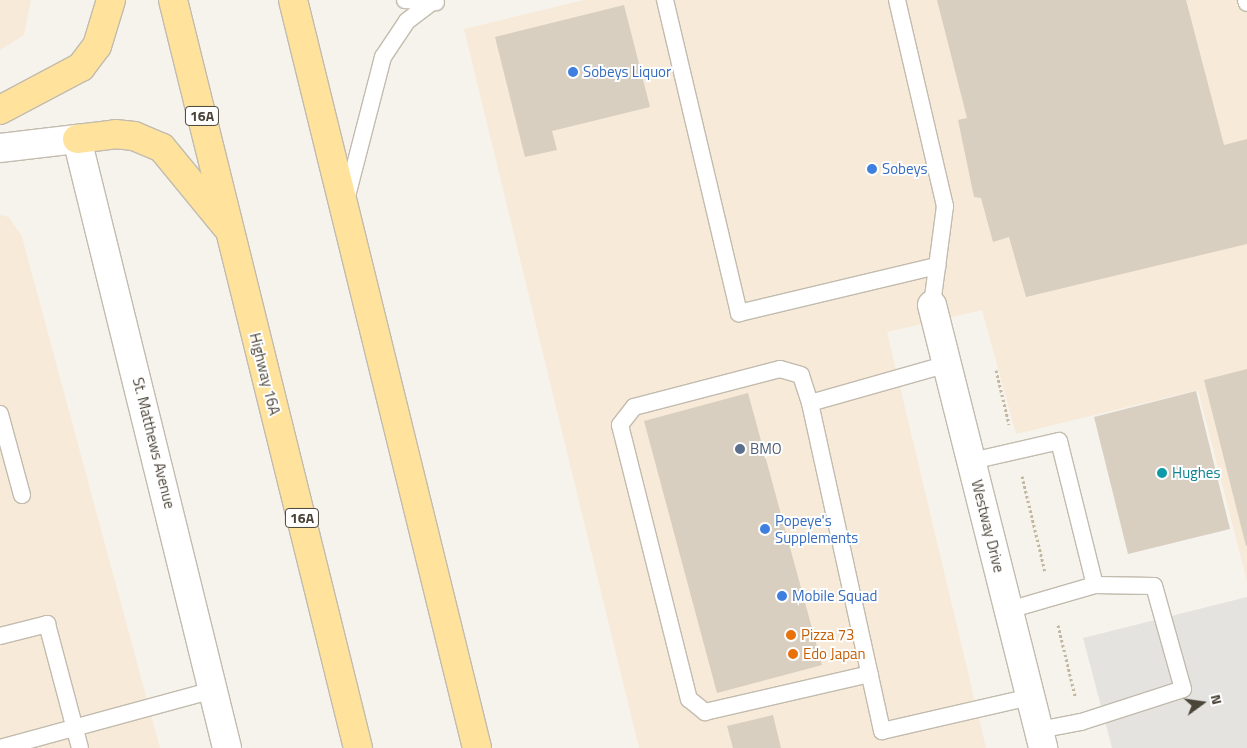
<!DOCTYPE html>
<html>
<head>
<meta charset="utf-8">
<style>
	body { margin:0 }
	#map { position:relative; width:1247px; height:748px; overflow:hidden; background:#f6f3ec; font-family:"Titillium Web",sans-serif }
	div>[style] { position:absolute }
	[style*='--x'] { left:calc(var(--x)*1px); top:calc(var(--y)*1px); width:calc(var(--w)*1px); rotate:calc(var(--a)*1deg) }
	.commercial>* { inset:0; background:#f7ead8 }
	.parking>* { inset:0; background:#e5e3e0 }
	.building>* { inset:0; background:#d8cfc1 }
	.path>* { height:3px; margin-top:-1.5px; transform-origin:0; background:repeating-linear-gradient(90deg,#c4b79f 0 2.5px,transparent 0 5px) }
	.roads { filter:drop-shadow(1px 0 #c2bbae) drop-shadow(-1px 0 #c2bbae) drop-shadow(0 1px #c2bbae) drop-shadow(0 -1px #c2bbae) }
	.lane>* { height:16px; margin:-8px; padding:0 8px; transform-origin:8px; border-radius:8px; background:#fff }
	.street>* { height:28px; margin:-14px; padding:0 14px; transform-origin:14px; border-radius:14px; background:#fff }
	.primary>* { height:28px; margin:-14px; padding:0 14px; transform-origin:14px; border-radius:14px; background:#ffe39c }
	.dots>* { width:14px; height:14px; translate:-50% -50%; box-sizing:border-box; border:2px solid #fff; border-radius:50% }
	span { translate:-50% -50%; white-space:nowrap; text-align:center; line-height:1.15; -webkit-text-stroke:4px #fff; paint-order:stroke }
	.shield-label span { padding:1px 4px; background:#fff; border:1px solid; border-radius:4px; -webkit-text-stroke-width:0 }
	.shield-label { font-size:14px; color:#4b4439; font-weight:700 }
	.shop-label { font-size:15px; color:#366cbe }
	.left { translate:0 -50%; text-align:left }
	.street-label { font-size:15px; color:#4b4439 }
	.service-label { font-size:15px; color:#4e5e75 }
	.culture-label { font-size:15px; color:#0d838f }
	.food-label { font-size:15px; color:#c56008 }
	.north { position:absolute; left:1177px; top:678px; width:50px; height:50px; -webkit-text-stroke:4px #fff; paint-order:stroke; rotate:76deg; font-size:14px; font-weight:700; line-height:20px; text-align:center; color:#4b4439 }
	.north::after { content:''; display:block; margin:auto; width:18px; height:22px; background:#4b4439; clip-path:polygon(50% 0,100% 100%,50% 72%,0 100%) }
</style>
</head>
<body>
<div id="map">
	<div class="commercial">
		<i style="clip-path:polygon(0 0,31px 0,24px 35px,0 50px)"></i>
		<i style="clip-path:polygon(584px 0,1247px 0,1247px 581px,1198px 390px,1016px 434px,982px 310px,887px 332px,986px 748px,639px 748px,464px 29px)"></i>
		<i style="clip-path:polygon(0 215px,9px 217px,22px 237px,160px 748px,0 748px)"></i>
	</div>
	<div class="parking">
		<i style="clip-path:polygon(1247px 597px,1247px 748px,1112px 748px,1083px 638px)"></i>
	</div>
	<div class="building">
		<i style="clip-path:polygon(937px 0,1186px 0,1224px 145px,1247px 139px,1247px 244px,1026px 297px,1009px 237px,993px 242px,981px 198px,974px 197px,958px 120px,967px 118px)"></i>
		<i style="clip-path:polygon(624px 5px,650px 107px,552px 131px,557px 150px,525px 157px,495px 37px)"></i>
		<i style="clip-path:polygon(1247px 369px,1247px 546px,1246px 546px,1204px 380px)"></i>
		<i style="clip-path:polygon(1196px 391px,1230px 529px,1128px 554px,1094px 417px)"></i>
		<i style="clip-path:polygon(748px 393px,822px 665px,717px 693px,644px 421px)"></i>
		<i style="clip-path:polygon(773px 715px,781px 748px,733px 748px,727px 726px)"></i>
	</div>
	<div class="path">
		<i style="--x:996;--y:370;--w:56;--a:76.5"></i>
		<i style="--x:1022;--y:476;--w:99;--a:76.5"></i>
		<i style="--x:1058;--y:625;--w:73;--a:76.5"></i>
	</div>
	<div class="roads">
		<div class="lane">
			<i style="--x:405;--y:0;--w:31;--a:4"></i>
			<i style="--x:665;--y:0;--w:322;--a:76.7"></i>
			<i style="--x:739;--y:313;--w:204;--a:-13.4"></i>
			<i style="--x:897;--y:0;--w:212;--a:76.9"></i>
			<i style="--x:945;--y:206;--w:100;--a:97.5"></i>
			<i style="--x:1246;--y:0;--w:3;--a:72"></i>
			<i style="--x:346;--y:200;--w:148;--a:-75.5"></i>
			<i style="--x:383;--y:57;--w:43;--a:-56.3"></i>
			<i style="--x:407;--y:21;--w:31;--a:-37"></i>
			<i style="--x:948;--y:364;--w:143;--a:164.2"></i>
			<i style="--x:810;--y:403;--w:336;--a:77.6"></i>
			<i style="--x:882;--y:731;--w:152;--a:-12.9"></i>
			<i style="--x:810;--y:403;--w:29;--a:-108"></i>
			<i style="--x:801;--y:375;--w:22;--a:-164"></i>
			<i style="--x:780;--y:369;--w:151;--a:165.4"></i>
			<i style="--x:634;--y:407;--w:23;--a:128"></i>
			<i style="--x:620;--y:425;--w:283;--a:75.9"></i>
			<i style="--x:689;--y:699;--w:21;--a:39"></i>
			<i style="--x:705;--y:712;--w:169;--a:-13"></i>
			<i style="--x:0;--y:414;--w:84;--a:74.8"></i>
			<i style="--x:972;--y:461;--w:89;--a:-12.9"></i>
			<i style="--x:1059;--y:441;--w:148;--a:76"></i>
			<i style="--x:1095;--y:585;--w:90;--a:163.8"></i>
			<i style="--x:0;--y:636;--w:49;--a:-14.3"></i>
			<i style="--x:47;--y:624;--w:128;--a:75.1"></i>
			<i style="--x:1039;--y:730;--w:43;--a:-10.8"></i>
			<i style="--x:1081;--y:722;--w:107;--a:-17.9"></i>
			<i style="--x:1183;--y:689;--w:107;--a:-105.7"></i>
			<i style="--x:1154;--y:586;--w:59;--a:-179"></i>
			<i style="--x:0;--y:748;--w:222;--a:-15.2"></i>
		</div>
		<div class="street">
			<i style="--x:0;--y:148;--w:78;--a:-6.7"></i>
			<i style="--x:77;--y:139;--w:627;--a:76.16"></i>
			<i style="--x:932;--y:305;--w:457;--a:75.9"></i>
		</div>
		<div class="primary">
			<i style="--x:173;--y:0;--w:771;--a:76.11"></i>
			<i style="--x:293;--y:0;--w:770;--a:76.18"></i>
			<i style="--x:0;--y:110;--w:92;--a:-28"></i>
			<i style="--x:81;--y:67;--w:26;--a:-53"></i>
			<i style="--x:97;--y:46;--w:48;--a:-73.1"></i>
			<i style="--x:77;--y:139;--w:38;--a:-7"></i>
			<i style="--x:115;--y:134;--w:19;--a:6"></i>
			<i style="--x:134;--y:136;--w:30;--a:23"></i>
			<i style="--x:162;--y:148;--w:101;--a:50.6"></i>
		</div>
	</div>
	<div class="dots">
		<i style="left:573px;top:72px;background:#3f7fe0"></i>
		<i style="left:872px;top:169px;background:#3f7fe0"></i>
		<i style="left:740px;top:449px;background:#5c6f8a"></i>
		<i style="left:1162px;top:473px;background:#0f9aa8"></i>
		<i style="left:765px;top:529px;background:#3f7fe0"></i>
		<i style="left:782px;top:596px;background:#3f7fe0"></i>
		<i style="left:791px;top:635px;background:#e8710a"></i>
		<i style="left:793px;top:654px;background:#e8710a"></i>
	</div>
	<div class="shield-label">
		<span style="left:202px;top:116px">16A</span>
		<span style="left:302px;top:518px">16A</span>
	</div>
	<div class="shop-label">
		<span class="left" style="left:583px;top:72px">Sobeys Liquor</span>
		<span class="left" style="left:882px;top:169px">Sobeys</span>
		<span class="left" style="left:775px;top:529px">Popeye's<br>Supplements</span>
		<span class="left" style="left:792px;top:596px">Mobile Squad</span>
	</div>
	<div class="street-label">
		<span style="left:265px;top:374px;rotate:76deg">Highway 16A</span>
		<span style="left:154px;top:443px;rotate:76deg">St. Matthews Avenue</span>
		<span style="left:988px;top:526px;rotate:76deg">Westway Drive</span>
	</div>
	<div class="service-label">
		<span class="left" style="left:750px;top:449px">BMO</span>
	</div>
	<div class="culture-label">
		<span class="left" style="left:1172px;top:473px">Hughes</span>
	</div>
	<div class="food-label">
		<span class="left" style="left:801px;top:635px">Pizza 73</span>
		<span class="left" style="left:803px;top:654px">Edo Japan</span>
	</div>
	<div class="north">N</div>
</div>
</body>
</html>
